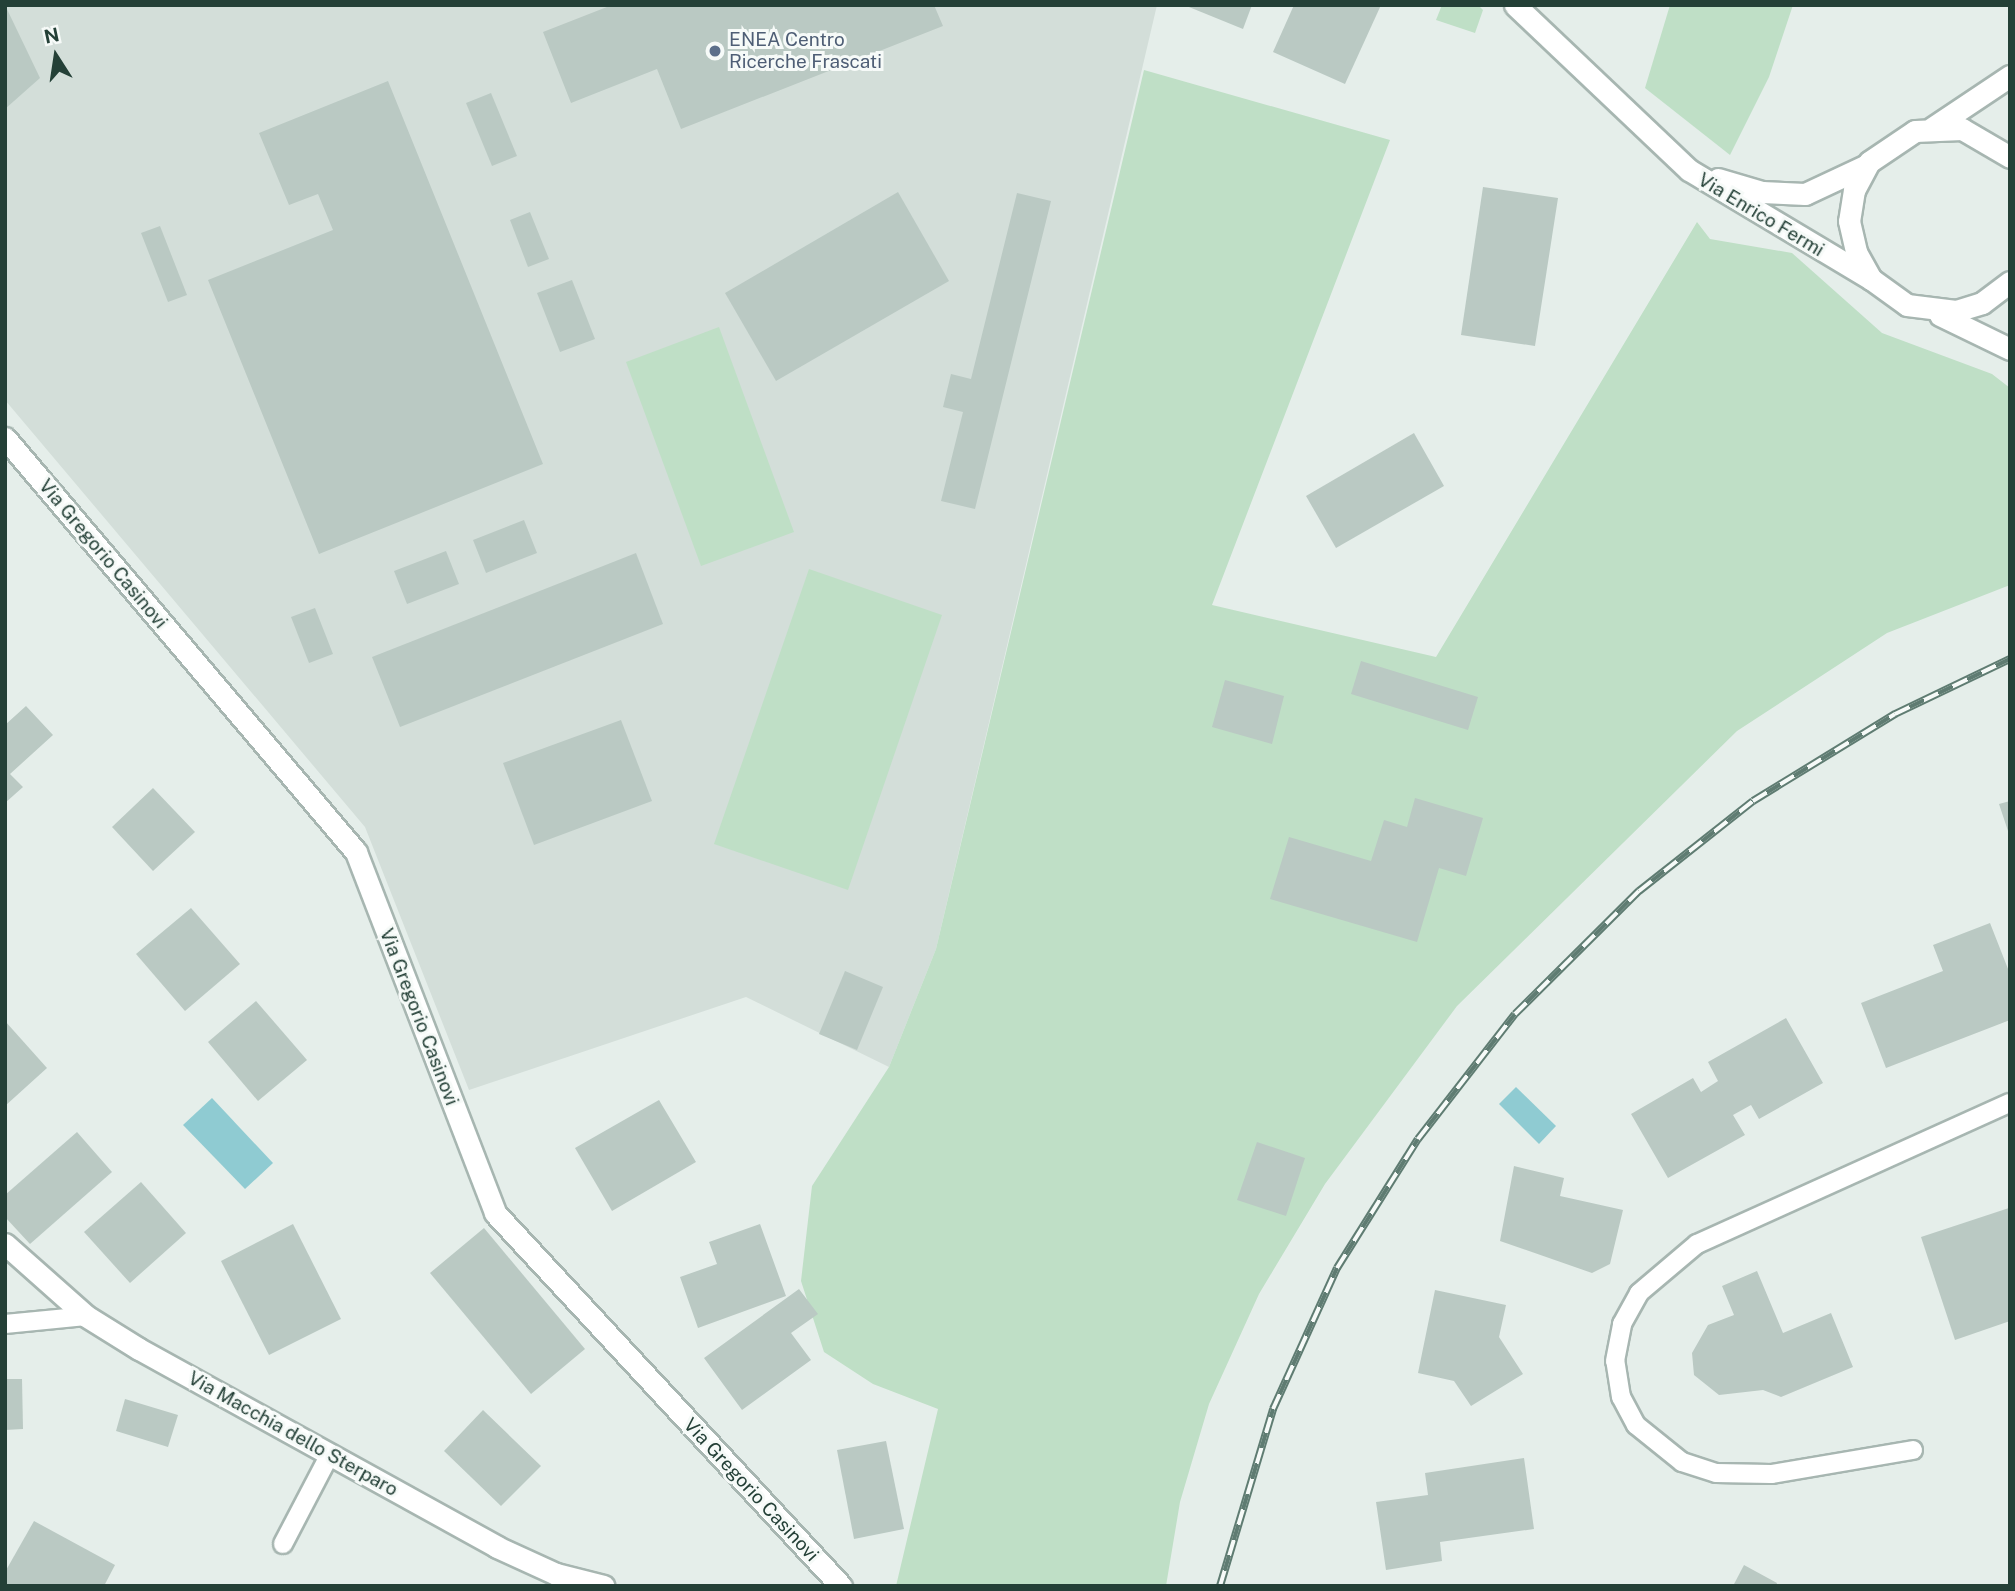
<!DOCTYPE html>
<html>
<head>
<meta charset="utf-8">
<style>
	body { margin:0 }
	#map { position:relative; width:2015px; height:1591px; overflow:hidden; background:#e5eeea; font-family:"Public Sans",sans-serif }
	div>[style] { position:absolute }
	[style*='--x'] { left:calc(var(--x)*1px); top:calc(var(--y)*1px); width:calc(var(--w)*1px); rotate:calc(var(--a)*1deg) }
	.built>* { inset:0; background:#d3ded9 }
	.green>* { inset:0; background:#bfdfc6 }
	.water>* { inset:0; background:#8fcbd2 }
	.building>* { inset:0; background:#bac9c3 }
	.roads { filter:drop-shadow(2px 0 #a7b6b1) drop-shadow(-2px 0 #a7b6b1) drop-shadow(0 2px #a7b6b1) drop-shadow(0 -2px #a7b6b1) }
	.lane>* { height:18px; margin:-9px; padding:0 9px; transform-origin:9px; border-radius:9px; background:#fff }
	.street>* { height:21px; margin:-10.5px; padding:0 10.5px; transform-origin:10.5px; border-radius:10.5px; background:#fff }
	.secondary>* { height:21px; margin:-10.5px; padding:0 10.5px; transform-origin:10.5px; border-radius:10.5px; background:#fff }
	.rail>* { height:8px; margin-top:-4px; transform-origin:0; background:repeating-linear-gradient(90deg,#f6faf8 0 16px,#5f7c72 0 32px); box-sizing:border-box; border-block:2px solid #5f7c72 }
	.dots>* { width:19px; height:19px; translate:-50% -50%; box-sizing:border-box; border:4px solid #f6faf8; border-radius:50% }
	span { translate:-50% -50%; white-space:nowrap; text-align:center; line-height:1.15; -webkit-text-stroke:6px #f6faf8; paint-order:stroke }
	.service-label { font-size:19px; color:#4e5e75 }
	.left { translate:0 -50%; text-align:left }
	.street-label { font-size:19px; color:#244037 }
	.frame { position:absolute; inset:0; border:7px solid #244037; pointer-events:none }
	.north { position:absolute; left:21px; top:21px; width:70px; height:70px; -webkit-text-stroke:5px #f6faf8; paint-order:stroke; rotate:348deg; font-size:19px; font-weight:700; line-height:28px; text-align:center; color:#244037 }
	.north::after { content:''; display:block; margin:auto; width:24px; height:32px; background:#244037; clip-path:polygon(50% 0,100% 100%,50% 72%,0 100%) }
</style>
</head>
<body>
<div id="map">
	<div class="built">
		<i style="clip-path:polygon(5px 5px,1157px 5px,936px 949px,889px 1067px,746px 997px,469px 1090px,365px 827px,5px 400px)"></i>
	</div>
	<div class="green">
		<i style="clip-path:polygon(1442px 5px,1478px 5px,1483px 10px,1475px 33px,1436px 20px)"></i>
		<i style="clip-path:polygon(1670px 5px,1793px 5px,1769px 77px,1730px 155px,1645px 88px)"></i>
		<i style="clip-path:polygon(1144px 70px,1390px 140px,1212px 605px,1436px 657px,1697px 222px,1710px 239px,1792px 253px,1882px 333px,1992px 374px,2010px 388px,2010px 585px,1887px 633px,1737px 731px,1457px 1006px,1325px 1184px,1259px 1294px,1209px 1404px,1180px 1502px,1166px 1586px,896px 1586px,938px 1409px,873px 1384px,824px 1352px,801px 1281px,812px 1186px,889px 1067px,936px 949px)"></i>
		<i style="clip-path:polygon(719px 327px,794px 532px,701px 566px,626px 362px)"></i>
		<i style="clip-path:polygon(809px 569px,942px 615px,848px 890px,714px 844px)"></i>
	</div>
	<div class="water">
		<i style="clip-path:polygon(1516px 1087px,1556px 1126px,1539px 1144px,1499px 1104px)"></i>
		<i style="clip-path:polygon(212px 1098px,273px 1163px,245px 1189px,183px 1125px)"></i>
	</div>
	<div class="building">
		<i style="clip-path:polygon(5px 5px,40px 78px,5px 109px)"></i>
		<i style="clip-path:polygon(612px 5px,934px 5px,943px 26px,681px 129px,657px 69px,571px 103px,543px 32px)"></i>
		<i style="clip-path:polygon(1184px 5px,1252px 5px,1243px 29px)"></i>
		<i style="clip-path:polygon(1294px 5px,1381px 5px,1345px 84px,1273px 52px)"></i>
		<i style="clip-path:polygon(388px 81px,543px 464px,319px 554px,208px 280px,333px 230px,318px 194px,289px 205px,259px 133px)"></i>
		<i style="clip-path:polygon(491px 93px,517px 156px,492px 166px,466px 103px)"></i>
		<i style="clip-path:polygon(1483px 187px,1558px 198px,1535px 346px,1461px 335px)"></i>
		<i style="clip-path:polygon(898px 192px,949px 281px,776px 381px,725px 293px)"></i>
		<i style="clip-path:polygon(1017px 193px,1051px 201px,975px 509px,941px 501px,963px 412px,943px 407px,951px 374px,971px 379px)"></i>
		<i style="clip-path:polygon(530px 212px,549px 259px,528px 267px,510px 220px)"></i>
		<i style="clip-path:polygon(160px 226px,187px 295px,168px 302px,141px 233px)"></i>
		<i style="clip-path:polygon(572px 280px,595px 339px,560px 352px,537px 293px)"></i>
		<i style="clip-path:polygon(1414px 433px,1444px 486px,1336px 548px,1306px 496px)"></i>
		<i style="clip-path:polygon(524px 520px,537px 553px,486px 573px,473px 540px)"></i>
		<i style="clip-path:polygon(446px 551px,459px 584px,407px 604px,394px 571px)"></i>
		<i style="clip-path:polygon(636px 553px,663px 624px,400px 727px,372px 657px)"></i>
		<i style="clip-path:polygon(315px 608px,333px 654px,309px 663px,291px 617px)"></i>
		<i style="clip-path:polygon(1361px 661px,1478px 697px,1468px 730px,1351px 694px)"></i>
		<i style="clip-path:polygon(1225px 680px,1284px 696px,1272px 744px,1212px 727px)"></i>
		<i style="clip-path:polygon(26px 706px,53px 735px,10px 774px,23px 787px,5px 803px,5px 725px)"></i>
		<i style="clip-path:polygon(621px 720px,652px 801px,534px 845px,503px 763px)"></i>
		<i style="clip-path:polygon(153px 788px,195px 832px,153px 871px,112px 827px)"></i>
		<i style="clip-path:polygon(1415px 798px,1483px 818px,1466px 876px,1439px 868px,1417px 942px,1270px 899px,1289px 837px,1371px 861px,1384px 820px,1407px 827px)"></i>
		<i style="clip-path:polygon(2010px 801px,2010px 834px,2009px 834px,1999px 804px)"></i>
		<i style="clip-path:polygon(191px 908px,240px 964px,185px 1011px,136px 954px)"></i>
		<i style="clip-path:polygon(1990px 923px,2010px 974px,2010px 1020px,1886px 1068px,1861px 1003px,1943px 971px,1933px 945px)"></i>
		<i style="clip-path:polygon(845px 971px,883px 987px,857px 1050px,819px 1034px)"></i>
		<i style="clip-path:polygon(256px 1001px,307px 1060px,258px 1101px,208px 1042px)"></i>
		<i style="clip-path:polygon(1786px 1018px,1823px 1083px,1759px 1119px,1751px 1105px,1733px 1115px,1745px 1135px,1668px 1178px,1631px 1114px,1693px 1078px,1701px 1092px,1718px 1081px,1708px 1062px)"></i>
		<i style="clip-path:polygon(5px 1021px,47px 1068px,5px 1106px)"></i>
		<i style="clip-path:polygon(659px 1100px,696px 1162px,612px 1211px,575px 1148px)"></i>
		<i style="clip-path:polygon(77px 1132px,112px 1172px,30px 1244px,5px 1217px,5px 1195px)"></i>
		<i style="clip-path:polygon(1257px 1142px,1305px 1158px,1286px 1216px,1237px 1200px)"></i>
		<i style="clip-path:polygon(1514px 1166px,1564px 1178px,1560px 1196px,1623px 1210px,1610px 1264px,1592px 1273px,1500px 1241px)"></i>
		<i style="clip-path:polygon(141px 1182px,186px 1233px,130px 1283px,84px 1232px)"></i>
		<i style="clip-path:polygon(2009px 1208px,2010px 1321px,1955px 1340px,1921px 1237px)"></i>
		<i style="clip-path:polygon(293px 1224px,341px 1319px,269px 1355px,221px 1261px)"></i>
		<i style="clip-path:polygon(760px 1224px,786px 1296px,698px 1328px,680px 1277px,717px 1264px,709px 1242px)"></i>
		<i style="clip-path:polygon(484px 1228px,585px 1349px,531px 1394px,430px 1273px)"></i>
		<i style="clip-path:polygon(1757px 1271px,1783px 1333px,1831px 1313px,1853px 1367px,1781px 1397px,1763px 1390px,1719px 1395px,1694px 1375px,1692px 1353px,1708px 1325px,1734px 1315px,1722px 1286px)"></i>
		<i style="clip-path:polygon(799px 1289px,818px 1314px,791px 1333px,811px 1360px,742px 1410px,704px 1358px)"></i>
		<i style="clip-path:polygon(1435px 1290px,1506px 1305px,1499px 1337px,1523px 1374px,1471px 1406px,1454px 1381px,1418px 1373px)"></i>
		<i style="clip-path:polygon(5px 1379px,22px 1379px,23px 1429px,5px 1430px)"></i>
		<i style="clip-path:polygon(125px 1399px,178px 1415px,168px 1447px,116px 1431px)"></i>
		<i style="clip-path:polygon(483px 1410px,541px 1466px,501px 1506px,444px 1451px)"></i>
		<i style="clip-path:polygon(886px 1441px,904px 1529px,854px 1539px,837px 1450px)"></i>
		<i style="clip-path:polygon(1524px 1458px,1534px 1529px,1440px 1542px,1442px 1561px,1386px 1570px,1376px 1502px,1428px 1495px,1425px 1473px)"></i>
		<i style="clip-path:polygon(34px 1521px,115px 1565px,104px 1586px,5px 1586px,5px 1572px)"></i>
		<i style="clip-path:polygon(1744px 1565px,1777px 1583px,1776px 1586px,1733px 1586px)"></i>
	</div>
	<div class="roads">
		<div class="lane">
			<i style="--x:5;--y:1324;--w:81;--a:-5.6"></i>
			<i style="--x:1913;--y:1450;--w:144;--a:170.4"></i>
			<i style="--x:1771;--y:1474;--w:55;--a:-179"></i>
			<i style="--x:1716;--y:1473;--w:36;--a:-162"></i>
			<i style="--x:1682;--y:1462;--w:59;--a:-141.2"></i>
			<i style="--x:1636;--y:1425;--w:32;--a:-118"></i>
			<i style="--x:1621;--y:1397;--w:36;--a:-99"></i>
			<i style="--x:1615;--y:1361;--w:38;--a:-79"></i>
			<i style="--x:1622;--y:1324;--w:35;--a:-61"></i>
			<i style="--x:1639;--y:1293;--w:76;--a:-40.2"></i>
			<i style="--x:1697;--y:1244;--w:343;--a:-24.3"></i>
			<i style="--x:283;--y:1544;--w:102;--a:-62.4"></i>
		</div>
		<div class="street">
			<i style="--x:1932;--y:128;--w:94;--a:-33.7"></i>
			<i style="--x:5;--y:438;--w:543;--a:49.71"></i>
			<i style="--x:356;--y:852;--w:387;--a:68.9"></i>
			<i style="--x:495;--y:1213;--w:509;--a:47.15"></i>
			<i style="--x:5;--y:1244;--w:108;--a:41.6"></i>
			<i style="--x:86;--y:1316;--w:62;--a:31.9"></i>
			<i style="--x:139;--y:1349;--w:409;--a:28.9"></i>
			<i style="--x:497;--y:1547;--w:65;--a:24.6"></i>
			<i style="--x:556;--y:1574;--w:49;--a:14"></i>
		</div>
		<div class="secondary">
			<i style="--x:1515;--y:5;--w:240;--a:43.5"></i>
			<i style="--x:1689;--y:170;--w:212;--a:30.9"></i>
			<i style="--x:2010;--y:157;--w:56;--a:-149.7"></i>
			<i style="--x:1962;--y:129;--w:47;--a:177.6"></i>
			<i style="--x:1915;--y:131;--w:55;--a:146"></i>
			<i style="--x:1869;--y:162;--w:32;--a:118"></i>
			<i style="--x:1854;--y:190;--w:31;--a:99"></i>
			<i style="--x:1849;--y:221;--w:32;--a:77"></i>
			<i style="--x:1856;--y:252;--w:31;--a:61"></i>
			<i style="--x:1871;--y:279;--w:44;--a:35.8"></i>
			<i style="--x:1907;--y:305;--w:49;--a:7"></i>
			<i style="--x:1956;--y:311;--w:27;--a:-17"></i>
			<i style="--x:1982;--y:303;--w:35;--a:-37"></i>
			<i style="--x:1718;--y:179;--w:46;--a:16.5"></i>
			<i style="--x:1762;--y:192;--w:43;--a:2.7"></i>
			<i style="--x:1805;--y:194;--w:66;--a:-25"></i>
			<i style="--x:1940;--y:315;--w:78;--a:25.9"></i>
		</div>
	</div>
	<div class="rail">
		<i style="--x:1220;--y:1586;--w:185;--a:-73.3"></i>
		<i style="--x:1273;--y:1409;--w:155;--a:-65.6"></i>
		<i style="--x:1337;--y:1268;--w:152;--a:-57.9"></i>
		<i style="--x:1418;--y:1139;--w:158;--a:-52.2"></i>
		<i style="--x:1515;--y:1014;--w:175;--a:-44.8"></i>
		<i style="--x:1639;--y:891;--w:145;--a:-38.3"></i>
		<i style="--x:1753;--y:801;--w:167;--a:-31.5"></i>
		<i style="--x:1895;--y:714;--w:127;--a:-25.6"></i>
	</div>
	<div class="dots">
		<i style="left:715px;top:51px;background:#5c6f8a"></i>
	</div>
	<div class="service-label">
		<span class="left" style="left:729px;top:51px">ENEA Centro<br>Ricerche Frascati</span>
	</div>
	<div class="street-label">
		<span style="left:1761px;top:215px;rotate:31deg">Via Enrico Fermi</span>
		<span style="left:103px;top:554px;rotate:50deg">Via Gregorio Casinovi</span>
		<span style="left:419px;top:1017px;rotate:69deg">Via Gregorio Casinovi</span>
		<span style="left:293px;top:1434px;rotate:29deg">Via Macchia dello Sterparo</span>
		<span style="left:751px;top:1490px;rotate:47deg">Via Gregorio Casinovi</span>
	</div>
	<div class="frame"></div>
	<div class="north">N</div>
</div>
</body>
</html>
